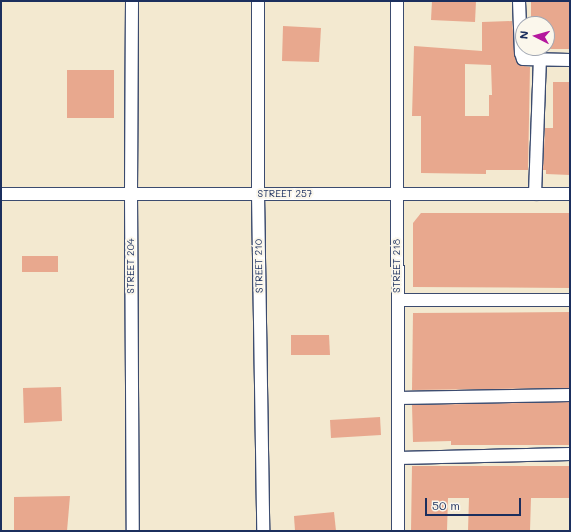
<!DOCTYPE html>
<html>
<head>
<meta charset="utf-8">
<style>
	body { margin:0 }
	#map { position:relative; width:571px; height:532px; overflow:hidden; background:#f3e9d0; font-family:Mali,sans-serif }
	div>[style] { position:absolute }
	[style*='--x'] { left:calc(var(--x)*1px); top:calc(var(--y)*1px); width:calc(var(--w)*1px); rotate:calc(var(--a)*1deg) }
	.building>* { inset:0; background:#e8a88e }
	.roads { filter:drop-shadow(1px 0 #3b4b6f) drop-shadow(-1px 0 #3b4b6f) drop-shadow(0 1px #3b4b6f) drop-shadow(0 -1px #3b4b6f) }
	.minor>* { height:12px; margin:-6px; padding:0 6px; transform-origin:6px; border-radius:6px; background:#fff }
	span { translate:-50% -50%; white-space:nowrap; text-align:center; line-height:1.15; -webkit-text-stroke:4px #fbf7ec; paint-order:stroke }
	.street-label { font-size:10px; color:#1b2f5e }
	.frame { position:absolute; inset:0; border:2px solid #1b2f5e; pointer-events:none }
	.north { position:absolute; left:515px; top:16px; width:40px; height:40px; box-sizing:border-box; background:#fbf7ec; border:1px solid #a1a7b3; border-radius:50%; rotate:276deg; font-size:11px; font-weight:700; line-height:16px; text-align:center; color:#1b2f5e }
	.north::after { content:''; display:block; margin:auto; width:14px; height:18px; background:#b5179e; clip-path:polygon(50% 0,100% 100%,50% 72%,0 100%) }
	.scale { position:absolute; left:425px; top:498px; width:96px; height:18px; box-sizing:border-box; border:2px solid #1b2f5e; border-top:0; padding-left:5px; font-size:12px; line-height:14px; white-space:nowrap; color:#1b2f5e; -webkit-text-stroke:3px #fbf7ec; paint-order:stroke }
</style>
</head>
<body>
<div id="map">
	<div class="building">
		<i style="clip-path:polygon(432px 1px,476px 1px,475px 22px,431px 20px)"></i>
		<i style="clip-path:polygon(531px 1px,570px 1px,570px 49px,547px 49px,547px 24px,531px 24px)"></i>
		<i style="clip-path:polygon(evenodd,512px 21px,516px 61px,519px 65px,530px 67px,528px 170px,486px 170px,486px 174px,421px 173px,421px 116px,412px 116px,414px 46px,482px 51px,482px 22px,512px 21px,465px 64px,491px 65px,492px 95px,489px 95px,489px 116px,465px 116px,465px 64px)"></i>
		<i style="clip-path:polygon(283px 26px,321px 28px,319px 62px,282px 61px)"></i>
		<i style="clip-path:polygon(67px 70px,114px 70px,114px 118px,67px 118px)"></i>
		<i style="clip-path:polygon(553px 82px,570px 82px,570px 175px,546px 174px,546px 170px,543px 170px,545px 128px,553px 128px)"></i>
		<i style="clip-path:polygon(421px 213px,570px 213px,570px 288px,413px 287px,413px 223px)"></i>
		<i style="clip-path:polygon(22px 256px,58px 256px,58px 272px,22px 272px)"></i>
		<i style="clip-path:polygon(570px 312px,570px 388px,412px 390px,413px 313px)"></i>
		<i style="clip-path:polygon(291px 335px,329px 335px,330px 355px,291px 355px)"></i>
		<i style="clip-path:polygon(61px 387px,62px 421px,24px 423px,23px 388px)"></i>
		<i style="clip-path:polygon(570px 402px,570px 445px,451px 445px,451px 441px,413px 442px,412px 405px)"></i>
		<i style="clip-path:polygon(380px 417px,381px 435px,331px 438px,330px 420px)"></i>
		<i style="clip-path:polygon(412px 466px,570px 466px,570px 498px,531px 498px,530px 531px,468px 531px,469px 498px,448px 498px,447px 531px,411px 531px)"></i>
		<i style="clip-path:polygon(70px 496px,67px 531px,14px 531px,14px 497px)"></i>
		<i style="clip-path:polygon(334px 512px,336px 531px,295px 531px,294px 516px)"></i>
	</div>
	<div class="roads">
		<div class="minor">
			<i style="--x:132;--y:1;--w:193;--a:90.3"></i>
			<i style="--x:131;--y:194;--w:337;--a:89.7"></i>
			<i style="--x:258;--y:1;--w:193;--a:90"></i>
			<i style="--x:258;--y:194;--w:337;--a:89.1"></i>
			<i style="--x:397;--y:1;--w:530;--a:89.89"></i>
			<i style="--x:519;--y:1;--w:52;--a:87.8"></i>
			<i style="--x:521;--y:53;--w:6;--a:72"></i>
			<i style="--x:523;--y:59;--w:47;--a:1.2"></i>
			<i style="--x:1;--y:194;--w:569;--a:0"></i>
			<i style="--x:535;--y:194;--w:135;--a:-87.9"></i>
			<i style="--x:398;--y:300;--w:172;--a:0"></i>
			<i style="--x:398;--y:398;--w:172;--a:-1"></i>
			<i style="--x:398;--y:458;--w:172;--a:-1.3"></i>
		</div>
	</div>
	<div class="street-label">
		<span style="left:285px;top:194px">STREET 257</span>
		<span style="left:131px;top:266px;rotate:-90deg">STREET 204</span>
		<span style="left:259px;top:266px;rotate:-91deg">STREET 210</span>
		<span style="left:397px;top:266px;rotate:-90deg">STREET 218</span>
	</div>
	<div class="frame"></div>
	<div class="north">N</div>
	<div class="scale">50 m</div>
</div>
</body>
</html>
